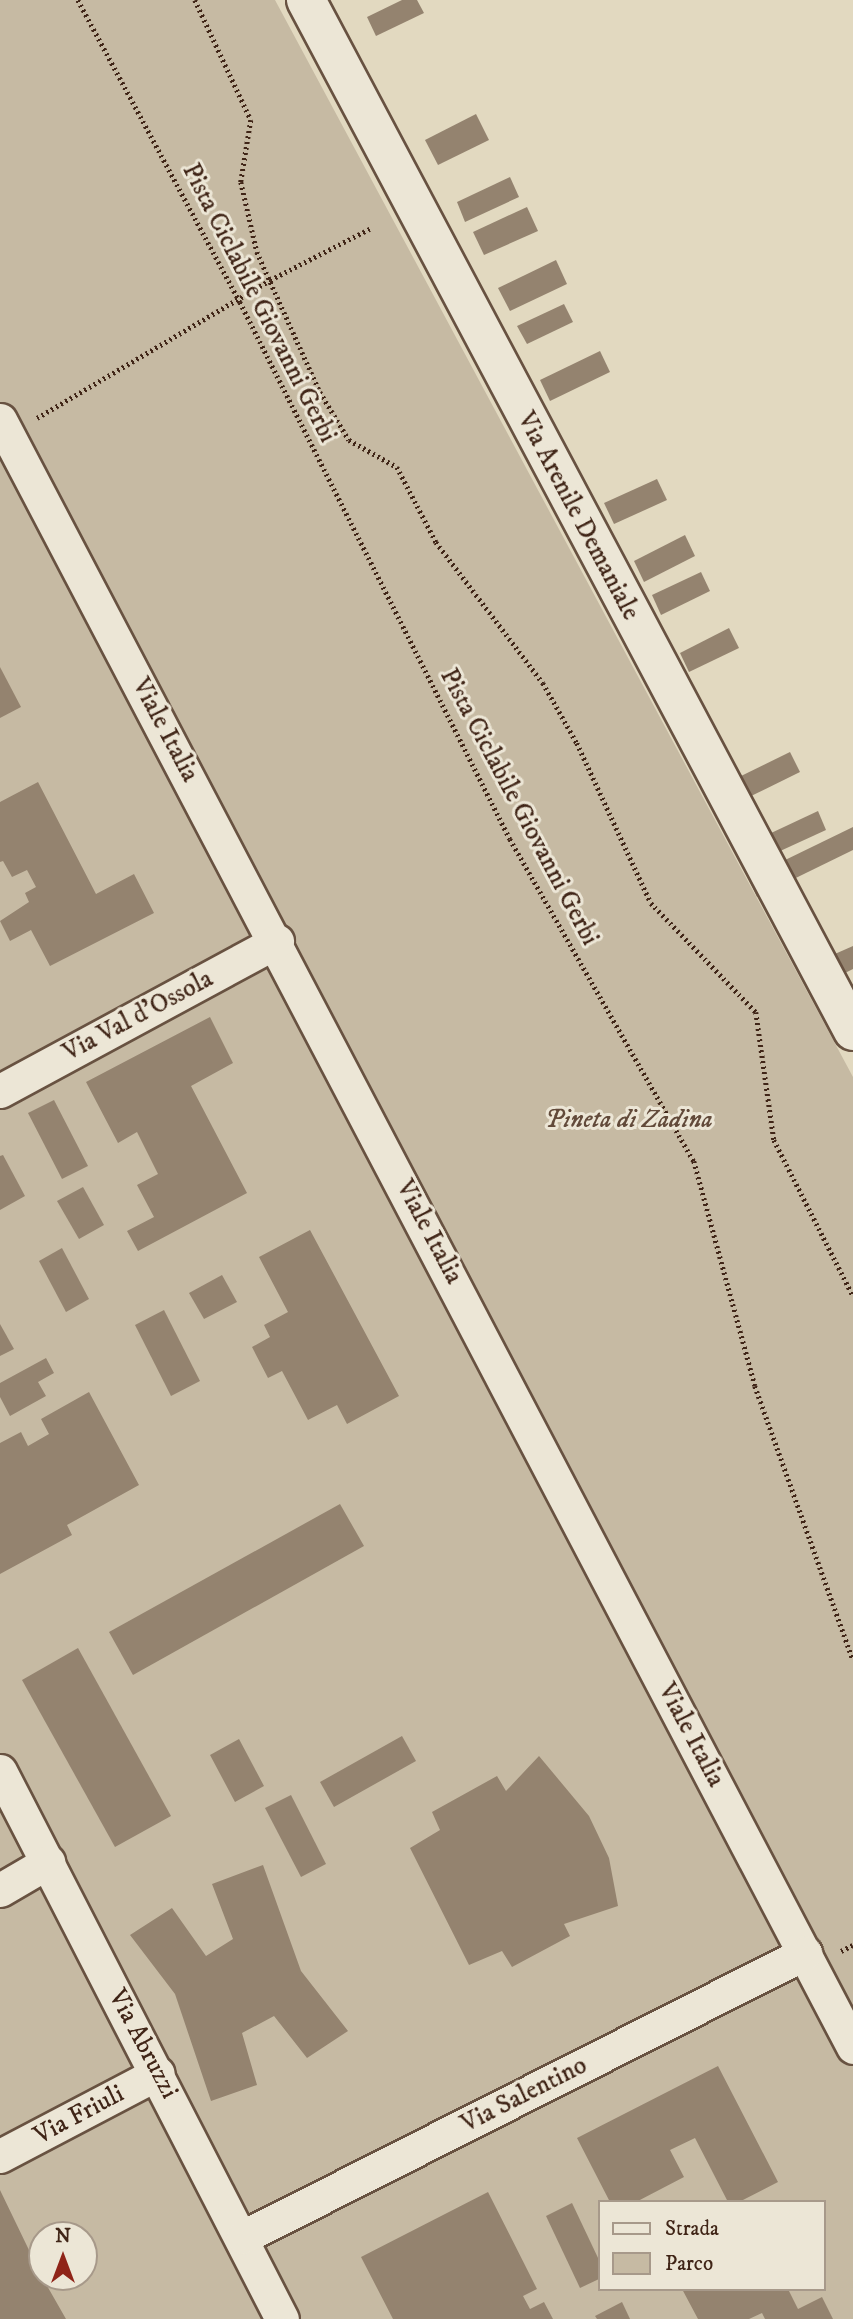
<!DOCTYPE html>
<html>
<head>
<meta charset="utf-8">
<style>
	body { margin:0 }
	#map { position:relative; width:853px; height:2319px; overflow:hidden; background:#e2d9c0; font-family:"IM FELL DW Pica",serif }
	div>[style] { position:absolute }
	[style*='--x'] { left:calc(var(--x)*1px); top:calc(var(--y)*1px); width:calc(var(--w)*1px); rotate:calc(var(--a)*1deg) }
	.green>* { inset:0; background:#c6baa3 }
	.building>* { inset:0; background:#94836f }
	.path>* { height:4.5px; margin-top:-2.25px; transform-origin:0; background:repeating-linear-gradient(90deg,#402517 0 2px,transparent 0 5.5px) }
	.roads { filter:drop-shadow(2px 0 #685241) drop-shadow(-2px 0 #685241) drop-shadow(0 2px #685241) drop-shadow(0 -2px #685241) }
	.minor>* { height:33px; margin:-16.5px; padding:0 16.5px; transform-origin:16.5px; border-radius:16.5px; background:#ece6d6 }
	.tertiary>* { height:38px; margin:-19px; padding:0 19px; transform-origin:19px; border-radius:19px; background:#ece6d6 }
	span { translate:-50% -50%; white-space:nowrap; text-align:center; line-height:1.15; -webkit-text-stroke:6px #ece6d6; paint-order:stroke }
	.street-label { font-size:26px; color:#402517 }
	.park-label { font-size:26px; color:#624a3a; font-style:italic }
	.legend { position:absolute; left:598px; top:2200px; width:228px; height:91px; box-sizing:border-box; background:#ece6d6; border:2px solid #a7998a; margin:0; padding:9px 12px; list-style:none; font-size:21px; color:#402517 }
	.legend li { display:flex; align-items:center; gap:14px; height:35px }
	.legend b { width:35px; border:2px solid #a7998a }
	.north { position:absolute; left:28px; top:2221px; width:70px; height:70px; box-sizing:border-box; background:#ece6d6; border:2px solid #a7998a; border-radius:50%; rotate:0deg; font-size:19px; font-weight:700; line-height:28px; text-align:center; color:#402517 }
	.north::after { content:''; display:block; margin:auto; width:24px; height:32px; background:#8f2418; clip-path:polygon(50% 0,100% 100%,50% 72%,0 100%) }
</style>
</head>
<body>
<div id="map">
	<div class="green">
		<i style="clip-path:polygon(evenodd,0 0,275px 0,853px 1077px,853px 2319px,0 2319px,0 0,599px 2202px,823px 2202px,823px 2289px,599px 2289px,599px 2202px,0 0,42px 2235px,84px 2235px,84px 2277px,42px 2277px,42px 2235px)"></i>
	</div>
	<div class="building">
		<i style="clip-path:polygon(402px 0,417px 0,424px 13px,376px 36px,367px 17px)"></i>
		<i style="clip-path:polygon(476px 114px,489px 140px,438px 165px,425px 140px)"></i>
		<i style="clip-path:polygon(510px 177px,519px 197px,465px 222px,457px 202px)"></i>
		<i style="clip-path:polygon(527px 207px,538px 231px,484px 255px,473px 232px)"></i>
		<i style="clip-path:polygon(556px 260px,567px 284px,510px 311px,498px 288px)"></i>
		<i style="clip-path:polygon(564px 304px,573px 322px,527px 344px,517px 326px)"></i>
		<i style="clip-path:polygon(600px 351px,610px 372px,550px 401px,540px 380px)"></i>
		<i style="clip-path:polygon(657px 479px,667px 500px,614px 524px,604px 503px)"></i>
		<i style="clip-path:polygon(685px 535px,695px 556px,644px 582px,634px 561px)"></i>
		<i style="clip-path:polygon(701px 572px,710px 591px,661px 615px,652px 595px)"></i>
		<i style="clip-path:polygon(729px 628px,739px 648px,689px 672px,680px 653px)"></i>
		<i style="clip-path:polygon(0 667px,21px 707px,0 718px)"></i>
		<i style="clip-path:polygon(790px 752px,800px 772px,749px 797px,739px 777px)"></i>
		<i style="clip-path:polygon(38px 782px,96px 894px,134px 874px,154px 913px,50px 966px,31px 930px,10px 941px,0 921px,29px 902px,25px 893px,36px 887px,27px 870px,12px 877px,3px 861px,0 862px,0 802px)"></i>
		<i style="clip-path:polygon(818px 811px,826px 830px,778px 852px,769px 834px)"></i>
		<i style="clip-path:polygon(853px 827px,853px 850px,757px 897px,748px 878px)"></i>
		<i style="clip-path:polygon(853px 946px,853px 969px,837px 977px,828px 957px)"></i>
		<i style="clip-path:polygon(210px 1017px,233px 1063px,191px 1086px,247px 1193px,138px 1251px,127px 1231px,154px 1217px,137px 1185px,158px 1174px,137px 1132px,118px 1143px,86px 1082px)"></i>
		<i style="clip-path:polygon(54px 1100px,88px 1166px,62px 1179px,28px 1113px)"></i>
		<i style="clip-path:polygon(3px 1155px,25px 1196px,0 1210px,0 1156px)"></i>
		<i style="clip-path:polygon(83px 1187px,104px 1225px,79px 1239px,57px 1201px)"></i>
		<i style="clip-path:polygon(310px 1230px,399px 1396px,347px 1424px,337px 1405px,308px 1420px,282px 1371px,268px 1378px,252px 1347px,270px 1337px,264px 1325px,288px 1312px,259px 1257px)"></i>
		<i style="clip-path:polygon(62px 1248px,89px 1299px,66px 1312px,39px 1261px)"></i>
		<i style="clip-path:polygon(222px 1275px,237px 1302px,204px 1319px,189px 1293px)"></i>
		<i style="clip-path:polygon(164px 1310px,200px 1381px,171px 1396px,135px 1325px)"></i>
		<i style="clip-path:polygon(0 1324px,14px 1349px,0 1356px)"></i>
		<i style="clip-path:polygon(46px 1358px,54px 1373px,38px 1382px,46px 1396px,10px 1416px,0 1397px,0 1383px)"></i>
		<i style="clip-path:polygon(89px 1392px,139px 1485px,67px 1525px,72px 1535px,0 1574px,0 1443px,21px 1432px,28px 1446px,49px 1434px,41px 1419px)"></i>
		<i style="clip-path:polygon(340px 1504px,364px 1546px,133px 1675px,109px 1632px)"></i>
		<i style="clip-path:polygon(78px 1648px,171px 1816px,115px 1847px,22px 1680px)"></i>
		<i style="clip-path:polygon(402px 1736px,416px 1761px,334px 1807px,320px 1782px)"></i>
		<i style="clip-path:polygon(239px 1739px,264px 1786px,235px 1802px,210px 1755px)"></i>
		<i style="clip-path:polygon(539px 1756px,589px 1816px,609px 1858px,618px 1906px,564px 1924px,570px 1936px,512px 1967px,502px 1951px,469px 1965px,410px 1848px,440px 1830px,432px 1812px,497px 1776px,506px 1791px)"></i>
		<i style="clip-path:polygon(291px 1795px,326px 1864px,301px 1877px,265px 1808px)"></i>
		<i style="clip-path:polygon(263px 1865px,301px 1971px,348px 2031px,307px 2058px,274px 2016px,242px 2033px,257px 2085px,211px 2101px,175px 1994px,130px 1935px,172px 1908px,206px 1956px,233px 1939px,212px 1884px)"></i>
		<i style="clip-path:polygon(718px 2066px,778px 2182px,739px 2202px,728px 2202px,695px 2138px,670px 2150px,684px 2177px,636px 2202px,610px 2202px,577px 2138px)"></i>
		<i style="clip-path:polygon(0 2190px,42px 2277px,66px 2319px,0 2319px)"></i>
		<i style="clip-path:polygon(488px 2192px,537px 2289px,523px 2296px,530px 2309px,544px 2302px,553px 2319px,393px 2319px,361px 2257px)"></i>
		<i style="clip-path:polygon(572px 2203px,599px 2260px,599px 2279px,580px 2288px,546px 2216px)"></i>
		<i style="clip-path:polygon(682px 2289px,788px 2289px,798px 2309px,822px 2297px,833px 2319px,765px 2319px,762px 2313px,749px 2319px,698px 2319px)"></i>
		<i style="clip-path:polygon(622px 2302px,630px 2319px,597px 2319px,595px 2316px)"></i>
	</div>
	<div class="path">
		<i style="--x:78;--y:0;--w:343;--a:61.8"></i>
		<i style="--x:240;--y:302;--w:601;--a:63.31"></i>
		<i style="--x:510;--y:839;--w:371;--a:60.3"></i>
		<i style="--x:694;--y:1161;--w:233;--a:74.8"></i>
		<i style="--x:755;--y:1386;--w:291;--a:70.3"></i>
		<i style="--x:195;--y:0;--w:132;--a:65"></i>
		<i style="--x:251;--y:120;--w:63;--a:99.2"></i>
		<i style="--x:241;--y:182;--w:72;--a:77.1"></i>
		<i style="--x:257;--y:252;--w:154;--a:65.8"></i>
		<i style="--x:320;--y:392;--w:56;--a:58.9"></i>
		<i style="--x:349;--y:440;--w:55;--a:29.4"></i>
		<i style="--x:397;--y:467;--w:85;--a:62.5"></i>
		<i style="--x:436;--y:542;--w:177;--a:52.8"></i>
		<i style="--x:543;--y:683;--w:69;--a:60.5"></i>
		<i style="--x:577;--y:743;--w:176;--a:65.2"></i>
		<i style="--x:651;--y:903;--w:151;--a:46.1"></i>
		<i style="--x:756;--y:1012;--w:129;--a:82"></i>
		<i style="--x:774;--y:1140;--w:175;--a:63.1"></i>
		<i style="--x:37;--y:418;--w:271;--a:-30.6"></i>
		<i style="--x:270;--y:280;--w:114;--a:-27.2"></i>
		<i style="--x:841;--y:1951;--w:13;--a:-27"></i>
	</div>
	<div class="roads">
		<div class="minor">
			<i style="--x:0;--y:420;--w:1837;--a:62.33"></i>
			<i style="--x:0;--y:1091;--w:315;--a:-28.4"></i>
			<i style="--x:0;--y:1771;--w:616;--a:62.77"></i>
			<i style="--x:0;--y:1890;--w:56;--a:-30.3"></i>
			<i style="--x:0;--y:2156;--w:178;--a:-27.7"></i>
			<i style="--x:243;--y:2237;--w:630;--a:-26.81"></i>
		</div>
		<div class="tertiary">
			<i style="--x:306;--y:0;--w:1167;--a:62.05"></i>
		</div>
	</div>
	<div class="street-label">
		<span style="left:259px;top:303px;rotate:63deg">Pista Ciclabile Giovanni Gerbi</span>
		<span style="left:578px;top:516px;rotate:62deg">Via Arenile Demaniale</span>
		<span style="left:165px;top:730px;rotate:62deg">Viale Italia</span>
		<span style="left:519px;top:807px;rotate:62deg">Pista Ciclabile Giovanni Gerbi</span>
		<span style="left:138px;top:1016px;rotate:-28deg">Via Val d'Ossola</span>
		<span style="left:429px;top:1232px;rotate:62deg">Viale Italia</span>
		<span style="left:691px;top:1735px;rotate:62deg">Viale Italia</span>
		<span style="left:143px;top:2044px;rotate:62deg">Via Abruzzi</span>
		<span style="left:524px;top:2095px;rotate:-27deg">Via Salentino</span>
		<span style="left:79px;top:2115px;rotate:-28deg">Via Friuli</span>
	</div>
	<div class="park-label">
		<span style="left:629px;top:1120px">Pineta di Zadina</span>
	</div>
	<ul class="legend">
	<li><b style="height:9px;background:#ece6d6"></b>Strada</li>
	<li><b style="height:19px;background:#c6baa3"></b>Parco</li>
	</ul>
	<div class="north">N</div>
</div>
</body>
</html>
